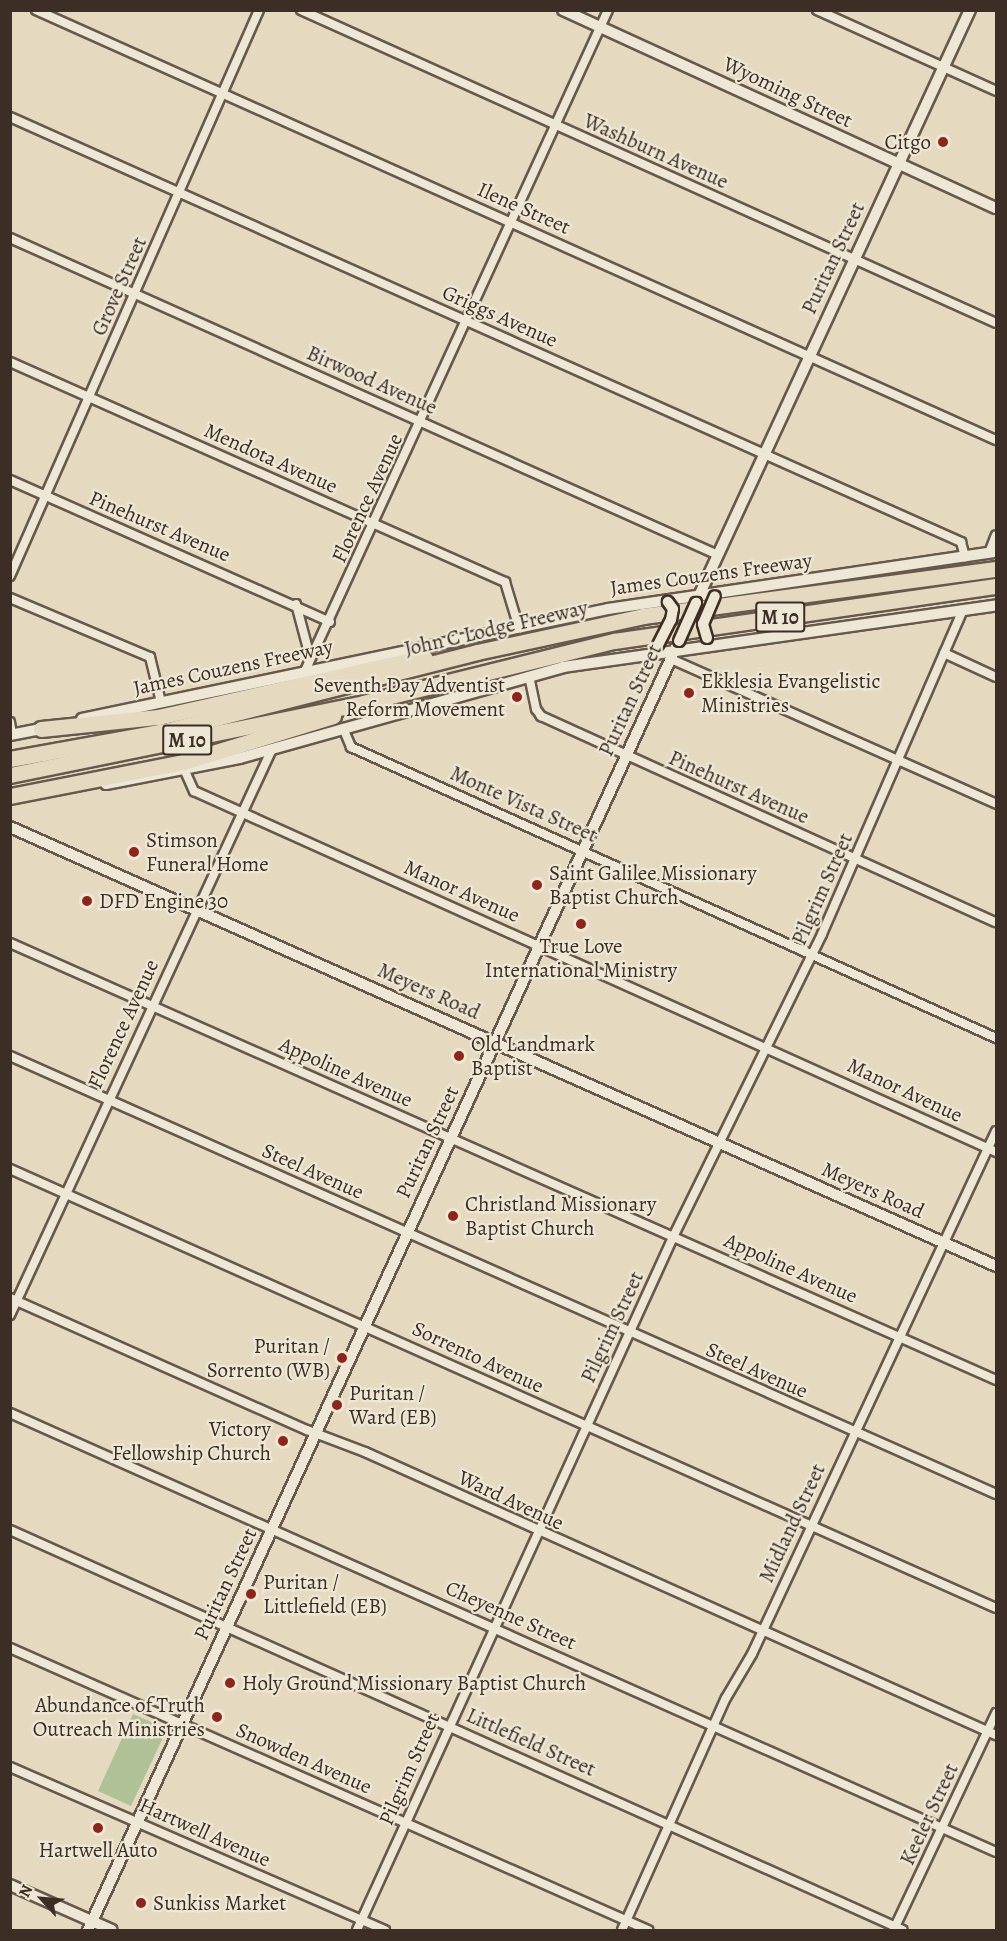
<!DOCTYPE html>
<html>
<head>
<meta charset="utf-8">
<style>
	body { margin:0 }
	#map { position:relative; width:1007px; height:1941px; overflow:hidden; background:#e5dac0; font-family:Alegreya,serif }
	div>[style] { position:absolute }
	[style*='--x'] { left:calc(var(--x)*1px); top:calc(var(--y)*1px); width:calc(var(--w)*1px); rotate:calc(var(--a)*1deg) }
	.green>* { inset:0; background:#aec197 }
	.roads { filter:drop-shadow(2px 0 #66584c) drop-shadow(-2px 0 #66584c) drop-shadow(0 2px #66584c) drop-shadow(0 -2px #66584c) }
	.street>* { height:8px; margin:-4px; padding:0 4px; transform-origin:4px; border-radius:4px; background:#eee7d6 }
	.secondary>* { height:10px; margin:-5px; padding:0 5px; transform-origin:5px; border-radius:5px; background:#eee7d6 }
	.highway>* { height:15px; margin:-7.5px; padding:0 7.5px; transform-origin:7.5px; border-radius:7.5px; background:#e5dac0 }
	.bridges { filter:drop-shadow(2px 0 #3c2d25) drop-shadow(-2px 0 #3c2d25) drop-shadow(0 2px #3c2d25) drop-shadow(0 -2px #3c2d25) }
	.secondary-bridge>* { height:10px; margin:-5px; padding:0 5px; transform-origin:5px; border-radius:5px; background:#eee7d6 }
	.dots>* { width:16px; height:16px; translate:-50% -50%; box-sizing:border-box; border:3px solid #eee7d6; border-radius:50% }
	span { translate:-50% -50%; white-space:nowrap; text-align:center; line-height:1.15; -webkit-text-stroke:4.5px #eee7d6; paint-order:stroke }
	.shield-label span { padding:2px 4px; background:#eee7d6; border:2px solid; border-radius:4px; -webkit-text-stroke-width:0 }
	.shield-label { font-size:20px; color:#3c2d25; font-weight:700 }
	.street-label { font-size:21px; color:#3c2d25 }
	.poi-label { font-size:21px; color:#3c2d25 }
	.right { translate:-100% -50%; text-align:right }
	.left { translate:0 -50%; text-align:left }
	.frame { position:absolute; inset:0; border:12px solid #3c2d25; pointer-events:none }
	.north { position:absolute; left:12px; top:1869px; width:60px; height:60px; -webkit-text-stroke:4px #eee7d6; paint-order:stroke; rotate:296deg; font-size:16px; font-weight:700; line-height:24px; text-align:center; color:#3c2d25 }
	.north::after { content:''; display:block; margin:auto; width:21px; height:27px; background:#3c2d25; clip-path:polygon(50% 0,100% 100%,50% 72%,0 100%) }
</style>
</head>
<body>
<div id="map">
	<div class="green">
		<i style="clip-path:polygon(133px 1714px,167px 1729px,131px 1806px,98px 1791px)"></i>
	</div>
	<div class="roads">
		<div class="street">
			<i style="--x:36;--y:10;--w:1052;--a:24.13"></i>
			<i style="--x:301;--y:10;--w:762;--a:24.24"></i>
			<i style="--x:817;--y:10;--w:196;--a:24.3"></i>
			<i style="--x:10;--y:117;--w:1042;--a:24.08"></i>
			<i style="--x:961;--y:542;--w:16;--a:75"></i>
			<i style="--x:10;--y:238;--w:776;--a:24.12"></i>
			<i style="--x:10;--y:362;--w:542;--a:23.96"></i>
			<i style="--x:505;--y:582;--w:48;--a:73.1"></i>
			<i style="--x:10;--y:480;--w:350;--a:23.9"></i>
			<i style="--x:989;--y:553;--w:19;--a:-69"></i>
			<i style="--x:10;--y:576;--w:618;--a:-66.25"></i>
			<i style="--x:10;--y:598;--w:152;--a:22.9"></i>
			<i style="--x:150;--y:657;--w:46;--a:76.3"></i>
			<i style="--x:296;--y:604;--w:47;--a:75.1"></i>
			<i style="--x:308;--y:649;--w:8;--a:23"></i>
			<i style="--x:944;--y:653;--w:57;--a:24.8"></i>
			<i style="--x:671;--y:659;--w:356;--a:24"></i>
			<i style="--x:305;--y:671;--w:727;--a:-65.37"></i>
			<i style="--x:529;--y:676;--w:34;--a:78"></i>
			<i style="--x:536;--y:709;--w:9;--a:54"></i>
			<i style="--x:541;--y:716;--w:499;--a:24.4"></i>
			<i style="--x:10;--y:722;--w:12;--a:81"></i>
			<i style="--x:343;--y:728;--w:21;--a:67"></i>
			<i style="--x:351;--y:747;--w:708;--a:24.28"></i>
			<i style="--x:185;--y:771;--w:22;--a:66"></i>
			<i style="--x:194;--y:791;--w:880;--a:24.23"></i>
			<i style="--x:10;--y:943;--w:1079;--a:23.9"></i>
			<i style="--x:10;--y:1056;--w:1079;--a:23.95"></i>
			<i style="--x:10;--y:1169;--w:1079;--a:24"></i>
			<i style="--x:10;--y:1298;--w:325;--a:24"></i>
			<i style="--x:307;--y:1430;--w:62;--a:20.8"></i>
			<i style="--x:365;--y:1452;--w:692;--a:24.16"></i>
			<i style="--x:10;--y:1315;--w:624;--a:-65.16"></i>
			<i style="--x:10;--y:1413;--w:1079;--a:24"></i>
			<i style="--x:10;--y:1530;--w:978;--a:24.13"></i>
			<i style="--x:10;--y:1648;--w:698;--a:23.85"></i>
			<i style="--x:10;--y:1767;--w:409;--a:23.5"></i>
			<i style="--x:894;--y:1929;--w:239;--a:-64.7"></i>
			<i style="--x:357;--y:1930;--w:764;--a:-65.48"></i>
			<i style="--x:674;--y:1235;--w:335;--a:-63.8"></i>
			<i style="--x:822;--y:934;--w:353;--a:-66.5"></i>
			<i style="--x:622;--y:1930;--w:254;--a:-65.9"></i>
			<i style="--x:726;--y:1698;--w:51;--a:-59.4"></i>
			<i style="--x:752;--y:1654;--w:577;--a:-64.99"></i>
		</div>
		<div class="secondary">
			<i style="--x:563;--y:10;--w:476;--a:24.6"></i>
			<i style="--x:698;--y:598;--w:648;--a:-65.18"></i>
			<i style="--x:82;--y:719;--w:537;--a:-11.81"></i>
			<i style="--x:608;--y:609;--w:392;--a:-8.4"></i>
			<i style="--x:10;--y:735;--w:38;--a:-11"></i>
			<i style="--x:106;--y:784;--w:136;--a:-11"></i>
			<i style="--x:240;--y:758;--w:336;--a:-15.7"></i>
			<i style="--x:563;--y:667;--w:437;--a:-8.1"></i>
			<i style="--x:10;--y:827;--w:1079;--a:24"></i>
			<i style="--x:10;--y:1885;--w:111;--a:23.8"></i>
			<i style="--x:88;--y:1930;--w:1418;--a:-65.37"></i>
		</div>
		<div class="highway">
			<i style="--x:41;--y:729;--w:118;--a:-5.9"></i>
			<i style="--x:158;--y:717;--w:273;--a:-12.7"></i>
			<i style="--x:10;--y:759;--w:162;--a:-10.3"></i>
			<i style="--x:169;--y:730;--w:318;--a:-14.2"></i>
			<i style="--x:477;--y:652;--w:170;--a:-12.2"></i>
			<i style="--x:643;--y:616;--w:356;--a:-7.6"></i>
			<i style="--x:10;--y:775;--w:360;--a:-11.5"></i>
			<i style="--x:363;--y:703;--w:259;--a:-13.9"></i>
			<i style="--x:614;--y:641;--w:386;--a:-8.2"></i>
			<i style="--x:10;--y:796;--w:176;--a:-11.1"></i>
			<i style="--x:183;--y:762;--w:157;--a:-17"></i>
		</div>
	</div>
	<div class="bridges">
		<div class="secondary-bridge">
			<i style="--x:707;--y:638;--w:15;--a:-106"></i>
			<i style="--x:703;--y:624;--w:30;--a:-67"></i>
			<i style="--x:679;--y:641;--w:42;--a:-65.9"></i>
			<i style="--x:658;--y:645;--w:28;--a:-63"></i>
			<i style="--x:671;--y:620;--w:11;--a:-80"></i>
			<i style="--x:673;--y:609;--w:9;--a:-126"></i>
		</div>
	</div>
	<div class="dots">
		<i style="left:943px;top:142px;background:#8f2418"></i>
		<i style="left:689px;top:693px;background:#8f2418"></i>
		<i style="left:517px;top:697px;background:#8f2418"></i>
		<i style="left:134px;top:852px;background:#8f2418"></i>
		<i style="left:537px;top:885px;background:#8f2418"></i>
		<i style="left:87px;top:901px;background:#8f2418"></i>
		<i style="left:581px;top:924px;background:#8f2418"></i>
		<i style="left:459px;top:1056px;background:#8f2418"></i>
		<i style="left:453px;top:1216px;background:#8f2418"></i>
		<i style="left:342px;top:1358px;background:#8f2418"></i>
		<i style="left:337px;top:1405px;background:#8f2418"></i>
		<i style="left:283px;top:1441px;background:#8f2418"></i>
		<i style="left:251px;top:1594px;background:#8f2418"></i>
		<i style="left:230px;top:1683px;background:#8f2418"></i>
		<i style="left:217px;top:1717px;background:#8f2418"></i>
		<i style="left:98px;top:1828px;background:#8f2418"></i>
		<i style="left:141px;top:1903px;background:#8f2418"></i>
	</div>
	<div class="shield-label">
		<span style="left:780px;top:617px">M 10</span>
		<span style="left:187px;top:740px">M 10</span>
	</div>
	<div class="street-label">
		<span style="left:788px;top:92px;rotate:25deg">Wyoming Street</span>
		<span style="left:656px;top:151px;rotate:24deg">Washburn Avenue</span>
		<span style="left:524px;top:208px;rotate:24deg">Ilene Street</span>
		<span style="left:833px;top:258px;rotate:-65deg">Puritan Street</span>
		<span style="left:119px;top:286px;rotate:-66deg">Grove Street</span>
		<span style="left:500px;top:316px;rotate:24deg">Griggs Avenue</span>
		<span style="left:372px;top:380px;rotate:24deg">Birwood Avenue</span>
		<span style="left:271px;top:458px;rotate:24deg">Mendota Avenue</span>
		<span style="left:367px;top:498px;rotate:-65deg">Florence Avenue</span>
		<span style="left:160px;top:526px;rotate:23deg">Pinehurst Avenue</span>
		<span style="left:711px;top:574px;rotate:-8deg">James Couzens Freeway</span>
		<span style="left:496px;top:628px;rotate:-13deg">John C Lodge Freeway</span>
		<span style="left:233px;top:667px;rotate:-12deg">James Couzens Freeway</span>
		<span style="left:630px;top:700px;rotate:-65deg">Puritan Street</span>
		<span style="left:739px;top:787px;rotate:24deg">Pinehurst Avenue</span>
		<span style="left:524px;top:804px;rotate:24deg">Monte Vista Street</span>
		<span style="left:822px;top:889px;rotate:-66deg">Pilgrim Street</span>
		<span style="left:462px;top:891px;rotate:24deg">Manor Avenue</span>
		<span style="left:429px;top:991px;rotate:24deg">Meyers Road</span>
		<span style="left:123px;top:1024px;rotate:-65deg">Florence Avenue</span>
		<span style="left:346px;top:1072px;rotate:24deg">Appoline Avenue</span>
		<span style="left:905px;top:1090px;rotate:25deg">Manor Avenue</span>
		<span style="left:427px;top:1142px;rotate:-65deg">Puritan Street</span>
		<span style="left:313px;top:1171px;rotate:24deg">Steel Avenue</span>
		<span style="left:873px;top:1190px;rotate:24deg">Meyers Road</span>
		<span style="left:791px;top:1268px;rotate:24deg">Appoline Avenue</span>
		<span style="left:612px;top:1327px;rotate:-65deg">Pilgrim Street</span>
		<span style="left:478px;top:1357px;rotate:25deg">Sorrento Avenue</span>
		<span style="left:757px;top:1370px;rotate:24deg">Steel Avenue</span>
		<span style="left:511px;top:1500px;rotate:25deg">Ward Avenue</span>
		<span style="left:792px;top:1523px;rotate:-65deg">Midland Street</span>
		<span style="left:225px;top:1584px;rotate:-65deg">Puritan Street</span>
		<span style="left:511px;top:1615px;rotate:24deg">Cheyenne Street</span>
		<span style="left:531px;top:1742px;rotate:24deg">Littlefield Street</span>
		<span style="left:304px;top:1758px;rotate:24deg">Snowden Avenue</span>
		<span style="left:409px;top:1769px;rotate:-66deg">Pilgrim Street</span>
		<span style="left:929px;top:1814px;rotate:-65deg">Keeler Street</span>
		<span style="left:205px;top:1832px;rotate:24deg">Hartwell Avenue</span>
	</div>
	<div class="poi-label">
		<span class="right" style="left:931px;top:142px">Citgo</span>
		<span class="left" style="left:701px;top:693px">Ekklesia Evangelistic<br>Ministries</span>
		<span class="right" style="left:505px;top:697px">Seventh Day Adventist<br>Reform Movement</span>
		<span class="left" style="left:146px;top:852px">Stimson<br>Funeral Home</span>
		<span class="left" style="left:549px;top:885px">Saint Galilee Missionary<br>Baptist Church</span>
		<span class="left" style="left:99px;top:901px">DFD Engine 30</span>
		<span style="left:581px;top:958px">True Love<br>International Ministry</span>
		<span class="left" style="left:471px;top:1056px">Old Landmark<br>Baptist</span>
		<span class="left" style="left:465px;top:1216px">Christland Missionary<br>Baptist Church</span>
		<span class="right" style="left:330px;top:1358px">Puritan /<br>Sorrento (WB)</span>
		<span class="left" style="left:349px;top:1405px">Puritan /<br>Ward (EB)</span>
		<span class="right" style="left:271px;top:1441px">Victory<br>Fellowship Church</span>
		<span class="left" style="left:263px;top:1594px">Puritan /<br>Littlefield (EB)</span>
		<span class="left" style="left:242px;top:1683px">Holy Ground Missionary Baptist Church</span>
		<span class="right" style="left:205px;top:1717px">Abundance of Truth<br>Outreach Ministries</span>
		<span style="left:98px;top:1850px">Hartwell Auto</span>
		<span class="left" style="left:153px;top:1903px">Sunkiss Market</span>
	</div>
	<div class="frame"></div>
	<div class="north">N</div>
</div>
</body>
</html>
